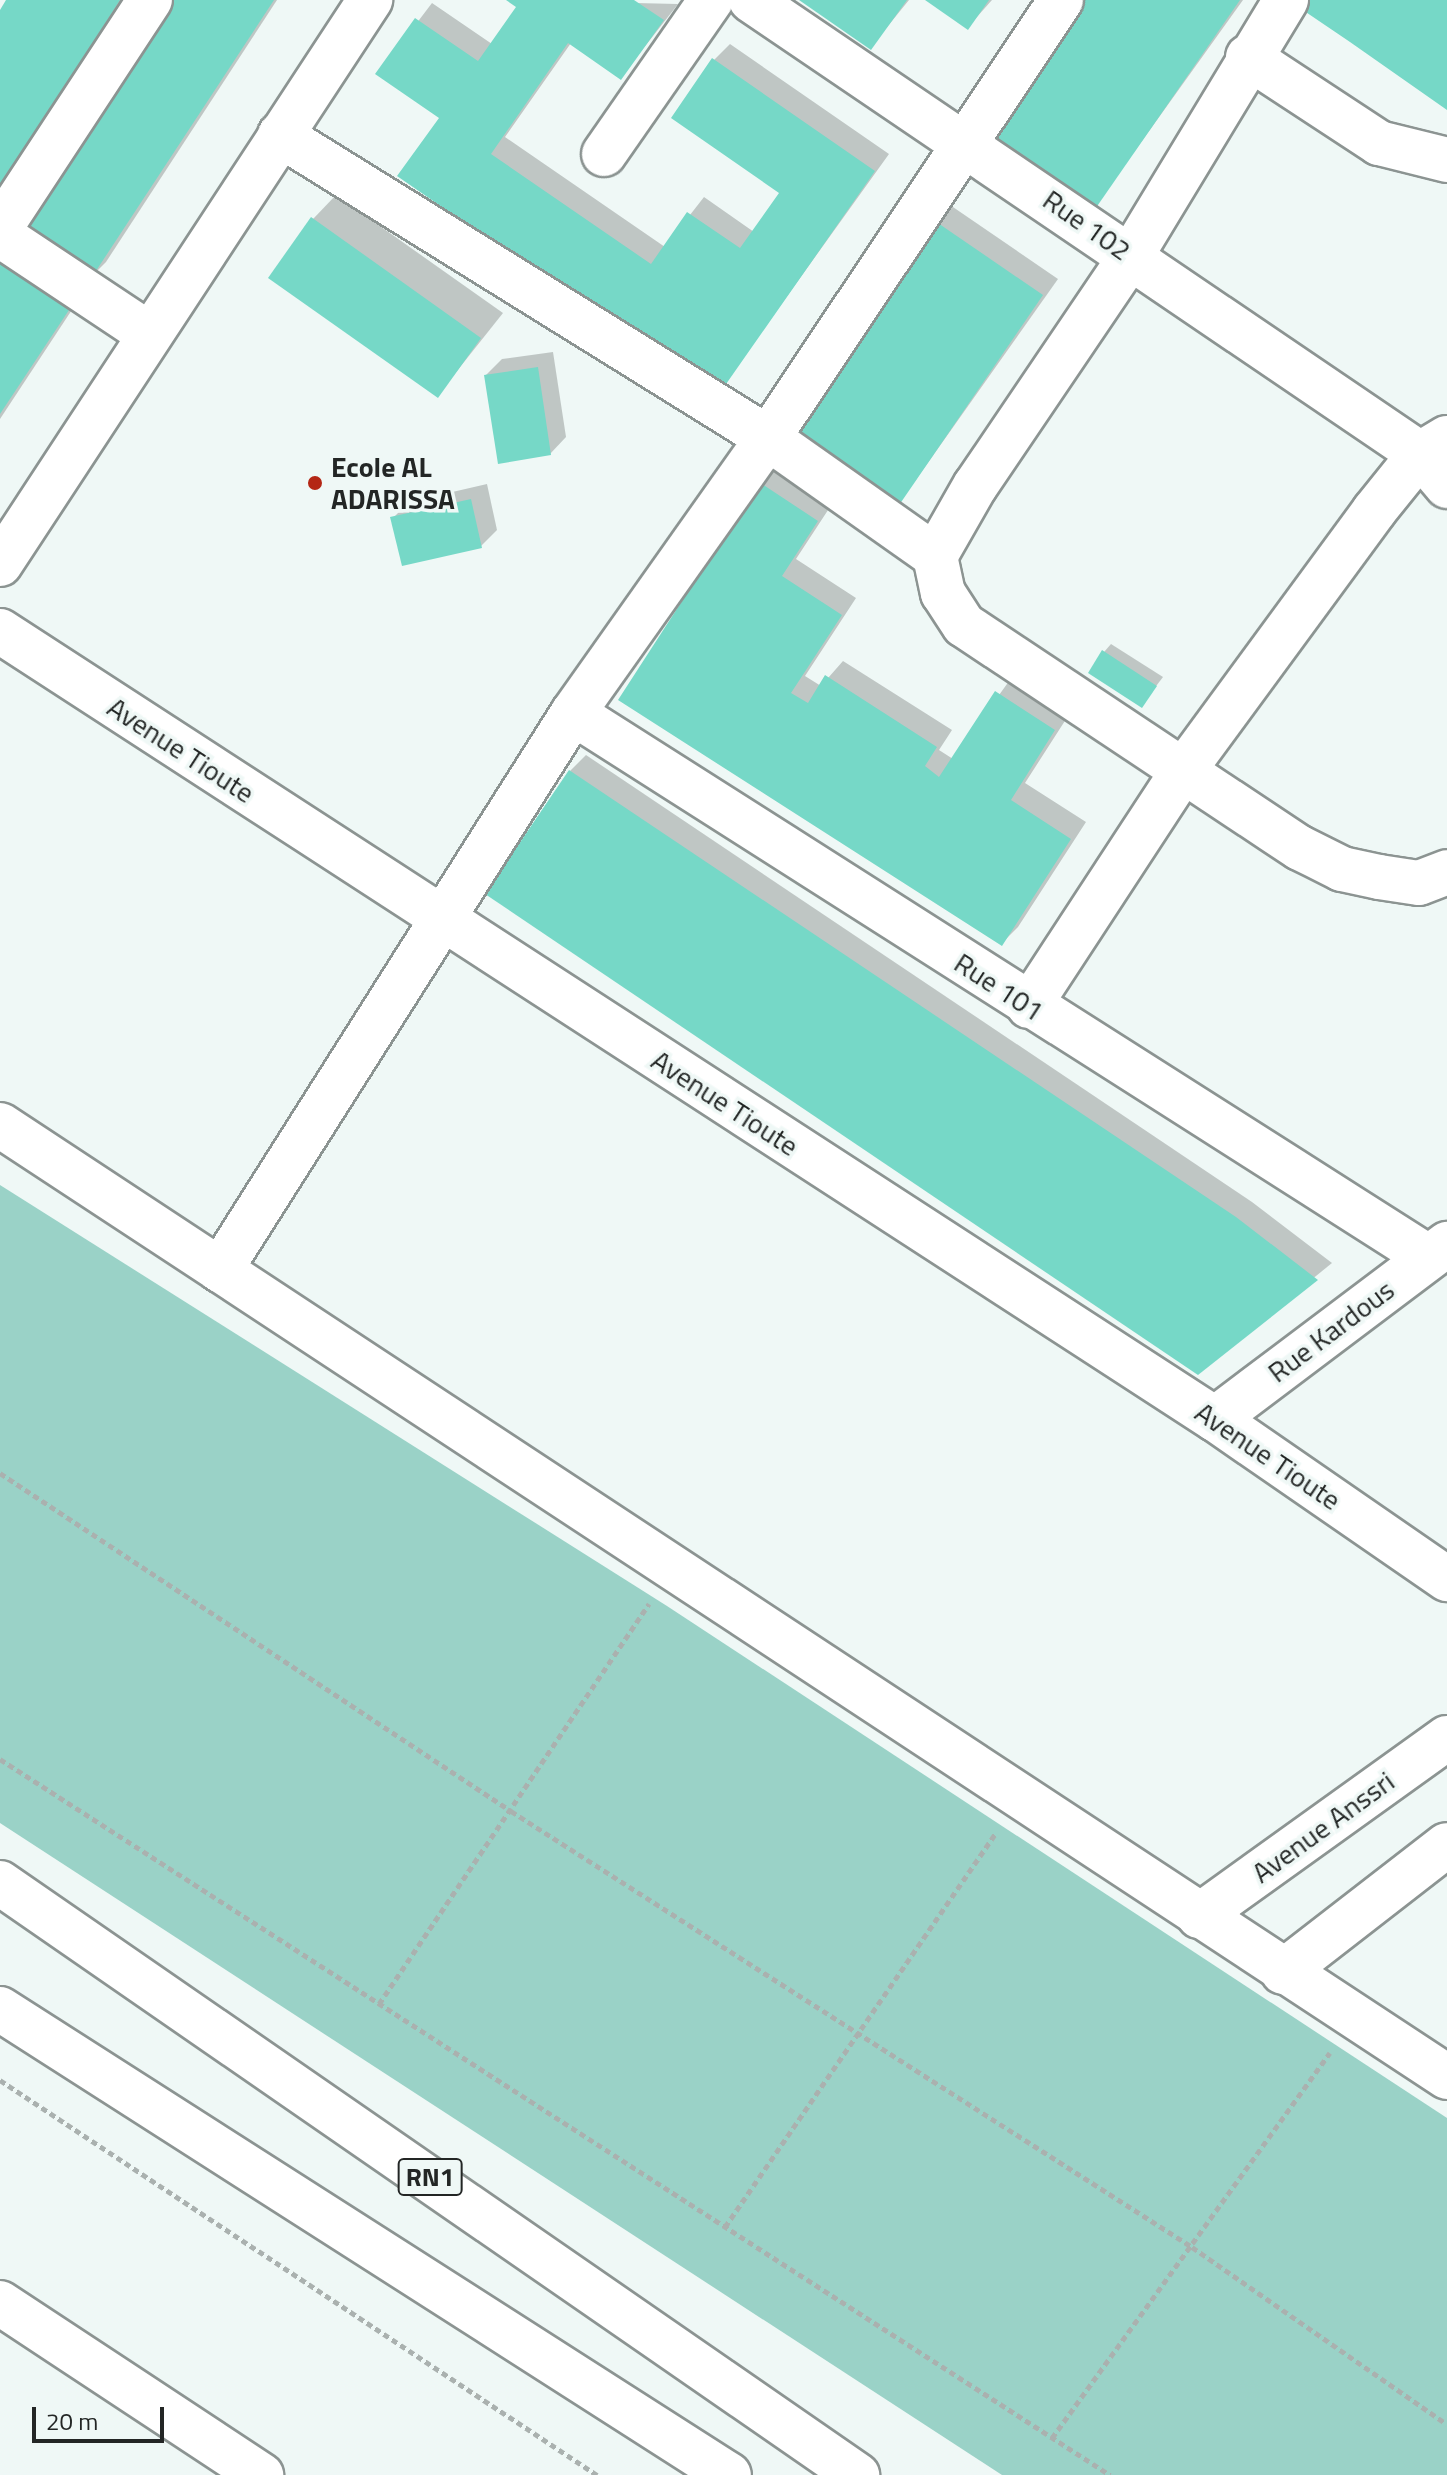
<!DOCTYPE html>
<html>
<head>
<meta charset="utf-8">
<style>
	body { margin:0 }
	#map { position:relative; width:1447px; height:2475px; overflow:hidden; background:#eff8f6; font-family:"Titillium Web",sans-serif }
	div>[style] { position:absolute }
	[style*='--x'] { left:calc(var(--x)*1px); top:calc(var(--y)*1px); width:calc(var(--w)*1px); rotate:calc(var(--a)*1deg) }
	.green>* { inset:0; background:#9ad2c7 }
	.shadow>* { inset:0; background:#0003 }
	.building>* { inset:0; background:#76d8c7 }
	.path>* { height:5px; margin-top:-2.5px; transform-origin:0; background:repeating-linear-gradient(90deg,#aab1af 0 6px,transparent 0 10px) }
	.roads { filter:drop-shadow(2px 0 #8c9492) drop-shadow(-2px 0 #8c9492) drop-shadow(0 2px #8c9492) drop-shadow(0 -2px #8c9492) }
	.street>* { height:44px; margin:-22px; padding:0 22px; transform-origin:22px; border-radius:22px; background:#fff }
	.highway>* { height:44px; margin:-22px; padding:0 22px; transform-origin:22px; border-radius:22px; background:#fff }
	.dots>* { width:22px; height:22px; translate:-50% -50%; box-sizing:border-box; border:4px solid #eff8f6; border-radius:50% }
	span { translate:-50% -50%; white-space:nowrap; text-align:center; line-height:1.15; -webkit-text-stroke:7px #eff8f6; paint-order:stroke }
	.shield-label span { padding:2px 6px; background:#eff8f6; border:2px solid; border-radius:6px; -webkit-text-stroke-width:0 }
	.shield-label { font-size:26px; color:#232625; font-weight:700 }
	.street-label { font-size:28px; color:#232625 }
	.poi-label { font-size:28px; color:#232625; font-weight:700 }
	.left { translate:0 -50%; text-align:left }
	.scale { position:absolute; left:32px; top:2407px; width:132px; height:36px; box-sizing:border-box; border:4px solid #232625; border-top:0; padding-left:10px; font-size:24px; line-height:28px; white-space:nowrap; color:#232625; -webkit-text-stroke:6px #eff8f6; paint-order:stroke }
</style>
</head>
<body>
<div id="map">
	<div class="green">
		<i style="clip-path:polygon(0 1185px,667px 1606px,1447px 2118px,1447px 2475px,1002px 2475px,0 1823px)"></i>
	</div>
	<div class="shadow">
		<i style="clip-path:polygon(8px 0,124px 0,37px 138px,0 13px)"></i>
		<i style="clip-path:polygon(171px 0,277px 0,106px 262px,90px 278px)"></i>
		<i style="clip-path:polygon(509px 0,678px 4px,621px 77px,571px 43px,505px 137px,665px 247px,704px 197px,754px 232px,782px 193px,714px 60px,730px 44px,889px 154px,716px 395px,441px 117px,378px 74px,432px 3px,492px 44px,519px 7px)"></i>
		<i style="clip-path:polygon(803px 0,909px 0,870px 48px)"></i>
		<i style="clip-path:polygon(928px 0,992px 0,968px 27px)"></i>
		<i style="clip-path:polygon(1082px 0,1243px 0,1091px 212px)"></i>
		<i style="clip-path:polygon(336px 195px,503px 313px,437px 396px,313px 219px)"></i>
		<i style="clip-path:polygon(950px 205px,1058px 279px,893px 512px,785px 439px)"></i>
		<i style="clip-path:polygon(0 257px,85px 290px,0 419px)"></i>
		<i style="clip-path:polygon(553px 352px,566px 437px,550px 454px,486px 375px,502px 359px)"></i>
		<i style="clip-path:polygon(776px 468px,832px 504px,796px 559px,856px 598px,805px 676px,821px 686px,843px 661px,952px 730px,939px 750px,953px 759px,1012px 677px,1070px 713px,1025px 783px,1086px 822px,1018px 927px,1002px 943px,620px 699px,760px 484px)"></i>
		<i style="clip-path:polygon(487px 484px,497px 530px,481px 546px,393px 518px,409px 502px)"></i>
		<i style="clip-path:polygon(1111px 644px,1163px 677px,1141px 706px,1104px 652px)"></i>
		<i style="clip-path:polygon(586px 755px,1252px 1202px,1332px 1263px,1198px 1372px,570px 771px)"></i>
	</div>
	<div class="building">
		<i style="clip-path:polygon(6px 0,120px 0,0 191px,0 10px)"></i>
		<i style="clip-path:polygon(169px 0,274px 0,90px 280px,16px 232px)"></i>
		<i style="clip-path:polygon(506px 0,634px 0,664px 20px,621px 80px,568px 43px,491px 154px,651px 264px,687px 212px,740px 248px,779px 193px,671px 118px,712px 58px,875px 171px,717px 397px,397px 176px,439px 118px,375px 74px,415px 18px,478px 61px,516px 7px)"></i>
		<i style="clip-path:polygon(799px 0,907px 0,871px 50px)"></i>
		<i style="clip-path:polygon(925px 0,989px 0,968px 30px)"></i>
		<i style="clip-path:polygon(1079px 0,1240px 0,1091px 215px,983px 140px)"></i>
		<i style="clip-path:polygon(1288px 0,1447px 0,1447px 110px,1350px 42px)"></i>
		<i style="clip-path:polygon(311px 217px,481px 338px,438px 398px,268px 278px)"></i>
		<i style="clip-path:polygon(932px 219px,1043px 295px,893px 514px,782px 439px)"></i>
		<i style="clip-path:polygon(0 260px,71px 307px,0 414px)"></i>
		<i style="clip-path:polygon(538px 367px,551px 455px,498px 464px,484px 375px)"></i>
		<i style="clip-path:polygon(759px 482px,818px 521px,782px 576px,842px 615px,791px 693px,808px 703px,825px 675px,937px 747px,925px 766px,939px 777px,995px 691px,1055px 730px,1011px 800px,1071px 839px,1002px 946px,618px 700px)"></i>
		<i style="clip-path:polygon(471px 499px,482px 548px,402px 566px,390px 517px)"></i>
		<i style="clip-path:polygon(1102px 650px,1157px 686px,1142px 708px,1088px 673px)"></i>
		<i style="clip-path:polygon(569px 770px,1236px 1217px,1318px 1280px,1198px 1375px,485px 894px)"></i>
	</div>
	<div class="path">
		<i style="--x:0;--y:1473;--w:613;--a:33.48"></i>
		<i style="--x:511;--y:1811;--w:809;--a:32.63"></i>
		<i style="--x:1192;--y:2247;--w:310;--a:34.8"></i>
		<i style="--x:0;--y:1759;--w:1321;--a:32.82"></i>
		<i style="--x:379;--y:2004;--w:483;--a:-56"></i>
		<i style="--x:0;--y:2080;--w:716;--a:33.49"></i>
		<i style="--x:725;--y:2227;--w:479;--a:-55.5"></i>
		<i style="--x:1052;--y:2438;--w:475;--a:-54.2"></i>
	</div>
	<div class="roads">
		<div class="street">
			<i style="--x:751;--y:0;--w:809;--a:34.16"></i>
			<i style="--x:1420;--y:454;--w:42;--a:49.8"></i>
			<i style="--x:1286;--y:0;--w:299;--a:121.2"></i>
			<i style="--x:1131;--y:256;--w:278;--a:124.1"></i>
			<i style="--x:975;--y:486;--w:81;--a:119.7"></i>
			<i style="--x:935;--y:556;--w:38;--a:78"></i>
			<i style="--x:943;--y:593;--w:38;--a:57"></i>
			<i style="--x:964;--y:625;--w:403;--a:33.6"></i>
			<i style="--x:1300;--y:848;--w:47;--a:26.6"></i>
			<i style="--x:1342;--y:869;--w:38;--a:12"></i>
			<i style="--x:1379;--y:877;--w:40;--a:8.5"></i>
			<i style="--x:1419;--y:883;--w:30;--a:-21"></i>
			<i style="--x:1248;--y:57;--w:157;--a:33.3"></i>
			<i style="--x:1379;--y:143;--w:70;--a:14"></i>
			<i style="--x:280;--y:135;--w:574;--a:31.84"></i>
			<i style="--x:768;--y:438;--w:204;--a:35.2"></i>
			<i style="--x:604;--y:154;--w:188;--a:-55.2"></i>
			<i style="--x:0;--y:228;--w:273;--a:-56.7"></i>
			<i style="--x:0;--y:235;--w:179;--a:33.6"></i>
			<i style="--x:0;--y:564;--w:675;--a:-56.73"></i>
			<i style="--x:0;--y:631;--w:1448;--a:32.97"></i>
			<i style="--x:1215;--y:1419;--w:282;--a:34.6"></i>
			<i style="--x:573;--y:713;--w:1013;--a:32.47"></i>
			<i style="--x:1029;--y:1006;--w:277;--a:-56.8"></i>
			<i style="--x:1181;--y:774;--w:326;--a:-53.7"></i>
			<i style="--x:1374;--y:511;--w:73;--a:-51.1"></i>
			<i style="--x:1420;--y:454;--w:31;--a:-31"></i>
			<i style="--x:0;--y:1125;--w:1732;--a:33.34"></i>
			<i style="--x:220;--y:1270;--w:659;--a:-57.64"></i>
			<i style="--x:573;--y:713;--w:337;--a:-54.7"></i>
			<i style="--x:768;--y:438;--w:527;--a:-56.22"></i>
			<i style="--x:1215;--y:1419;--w:291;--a:-37"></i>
			<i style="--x:1199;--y:1916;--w:305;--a:-35.7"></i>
			<i style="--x:1283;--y:1972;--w:207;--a:-37.8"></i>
			<i style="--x:0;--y:2303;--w:313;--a:33.4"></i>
		</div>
		<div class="highway">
			<i style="--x:0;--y:1883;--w:1042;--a:34.64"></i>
			<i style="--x:0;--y:2009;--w:865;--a:32.59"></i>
		</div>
	</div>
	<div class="dots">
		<i style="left:315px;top:483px;background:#b42715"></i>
	</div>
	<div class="shield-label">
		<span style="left:430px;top:2177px">RN1</span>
	</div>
	<div class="street-label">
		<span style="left:1087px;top:225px;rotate:35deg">Rue 102</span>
		<span style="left:181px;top:750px;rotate:33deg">Avenue Tioute</span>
		<span style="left:999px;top:987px;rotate:33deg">Rue 101</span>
		<span style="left:725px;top:1103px;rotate:33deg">Avenue Tioute</span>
		<span style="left:1331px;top:1331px;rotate:-37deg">Rue Kardous</span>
		<span style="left:1268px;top:1456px;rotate:34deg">Avenue Tioute</span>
		<span style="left:1323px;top:1827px;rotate:-36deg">Avenue Anssri</span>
	</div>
	<div class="poi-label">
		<span class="left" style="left:331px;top:483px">Ecole AL<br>ADARISSA</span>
	</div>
	<div class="scale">20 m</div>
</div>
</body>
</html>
